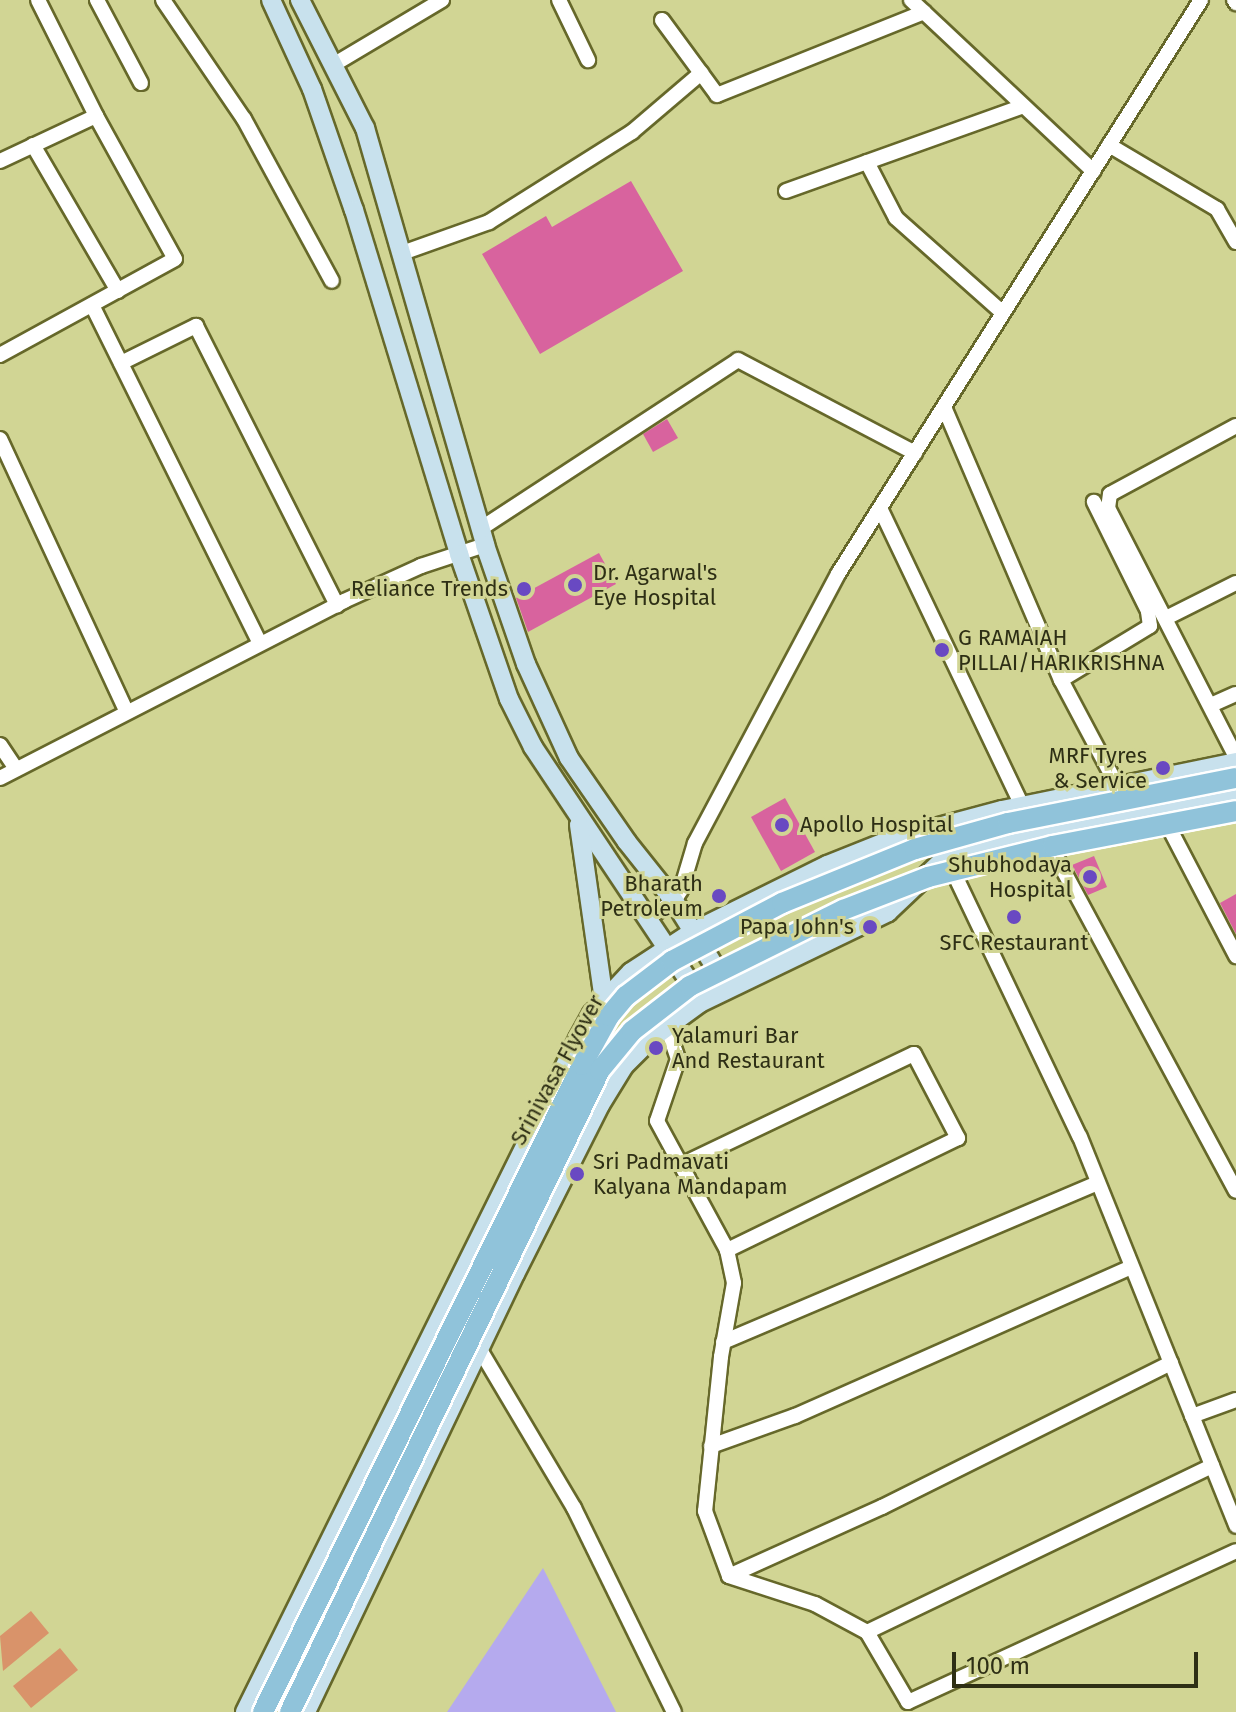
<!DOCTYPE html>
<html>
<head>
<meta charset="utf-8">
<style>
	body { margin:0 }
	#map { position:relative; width:1236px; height:1712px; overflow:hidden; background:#d1d594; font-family:"Fira Sans",sans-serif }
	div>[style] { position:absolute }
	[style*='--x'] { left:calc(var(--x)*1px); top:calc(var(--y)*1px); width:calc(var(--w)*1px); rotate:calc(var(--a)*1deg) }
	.green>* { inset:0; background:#d9936a }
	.water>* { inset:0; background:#b5aaee }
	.building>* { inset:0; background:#d8639e }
	.roads { filter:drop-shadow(2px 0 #66682a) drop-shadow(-2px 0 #66682a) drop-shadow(0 2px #66682a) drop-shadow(0 -2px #66682a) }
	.street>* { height:14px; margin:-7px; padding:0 7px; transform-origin:7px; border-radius:7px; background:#fff }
	.secondary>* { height:18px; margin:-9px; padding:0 9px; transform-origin:9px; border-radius:9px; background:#c8e1ed }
	.bridges { filter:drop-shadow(2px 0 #fff) drop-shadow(-2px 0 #fff) drop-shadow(0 2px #fff) drop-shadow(0 -2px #fff) }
	.primary-bridge>* { height:20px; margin:-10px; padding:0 10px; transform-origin:10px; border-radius:10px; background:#90c3da }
	.dots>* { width:22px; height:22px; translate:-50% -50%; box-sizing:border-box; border:4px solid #d1d594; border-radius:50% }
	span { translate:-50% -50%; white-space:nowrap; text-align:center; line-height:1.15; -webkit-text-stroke:6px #d1d594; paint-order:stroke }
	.poi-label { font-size:22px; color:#2e2f15 }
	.left { translate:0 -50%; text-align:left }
	.right { translate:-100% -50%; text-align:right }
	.street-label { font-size:22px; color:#2e2f15 }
	.scale { position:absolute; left:952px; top:1652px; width:246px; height:36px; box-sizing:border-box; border:4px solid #2e2f15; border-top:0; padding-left:10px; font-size:24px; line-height:28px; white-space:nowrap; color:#2e2f15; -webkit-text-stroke:6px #d1d594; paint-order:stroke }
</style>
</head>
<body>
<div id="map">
	<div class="green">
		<i style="clip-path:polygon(31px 1611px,49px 1633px,3px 1671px,0 1636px)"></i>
		<i style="clip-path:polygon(60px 1648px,78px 1670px,31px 1708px,13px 1686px)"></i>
	</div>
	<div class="water">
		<i style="clip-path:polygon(543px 1568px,616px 1712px,447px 1712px)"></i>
	</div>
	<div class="building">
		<i style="clip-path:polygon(631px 181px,683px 271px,540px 354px,482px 254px,546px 216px,552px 227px)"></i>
		<i style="clip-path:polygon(667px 419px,678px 438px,653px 452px,643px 434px)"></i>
		<i style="clip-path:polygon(599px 553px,616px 584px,528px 632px,516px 598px)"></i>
		<i style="clip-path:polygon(785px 798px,815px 852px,781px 871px,751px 817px)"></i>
		<i style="clip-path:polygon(1094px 856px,1107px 887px,1088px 895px,1072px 865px)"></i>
		<i style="clip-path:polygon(1236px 894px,1236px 934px,1220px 903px)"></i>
	</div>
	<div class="roads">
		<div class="street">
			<i style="--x:38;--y:0;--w:130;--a:63.4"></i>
			<i style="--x:97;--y:0;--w:94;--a:62.1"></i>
			<i style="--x:163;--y:0;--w:144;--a:55.8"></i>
			<i style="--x:244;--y:119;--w:184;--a:61.5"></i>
			<i style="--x:559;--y:0;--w:67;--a:64.2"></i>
			<i style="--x:911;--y:0;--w:250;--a:43.2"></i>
			<i style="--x:1234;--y:0;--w:4;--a:56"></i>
			<i style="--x:662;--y:20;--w:93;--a:53.7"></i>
			<i style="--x:717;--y:95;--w:223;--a:-21.8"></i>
			<i style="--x:333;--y:65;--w:127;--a:-30.8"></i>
			<i style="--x:33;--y:145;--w:169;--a:59.8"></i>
			<i style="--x:1109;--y:145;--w:126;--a:30.7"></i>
			<i style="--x:1217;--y:209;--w:38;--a:60"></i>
			<i style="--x:0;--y:161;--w:106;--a:-25.1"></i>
			<i style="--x:96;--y:116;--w:163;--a:61.1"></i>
			<i style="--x:175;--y:259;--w:200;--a:151.3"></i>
			<i style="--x:867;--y:162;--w:63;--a:62.6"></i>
			<i style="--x:896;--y:218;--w:143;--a:41.6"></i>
			<i style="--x:786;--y:191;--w:252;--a:-19.7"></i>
			<i style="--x:402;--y:253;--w:92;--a:-19.6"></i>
			<i style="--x:489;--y:222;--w:169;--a:-32.2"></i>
			<i style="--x:632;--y:132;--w:91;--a:-40.5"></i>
			<i style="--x:92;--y:305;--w:378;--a:63.6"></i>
			<i style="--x:121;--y:363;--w:84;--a:-26.3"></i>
			<i style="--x:196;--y:326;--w:313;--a:63.2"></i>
			<i style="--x:944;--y:407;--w:297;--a:66.8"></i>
			<i style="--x:1061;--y:680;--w:121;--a:62"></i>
			<i style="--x:1236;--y:426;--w:143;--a:151.6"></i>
			<i style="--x:1110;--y:494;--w:14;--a:98"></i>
			<i style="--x:1108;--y:508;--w:280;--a:62.8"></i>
			<i style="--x:0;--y:439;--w:300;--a:65.1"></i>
			<i style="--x:880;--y:508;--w:330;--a:64.5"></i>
			<i style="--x:480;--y:529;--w:308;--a:-33.2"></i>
			<i style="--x:738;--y:360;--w:200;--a:27.7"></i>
			<i style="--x:1166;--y:618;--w:78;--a:-26.6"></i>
			<i style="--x:1061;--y:680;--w:104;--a:-31.2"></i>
			<i style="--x:1150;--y:626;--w:15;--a:-98"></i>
			<i style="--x:1148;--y:611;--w:122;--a:-116.4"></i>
			<i style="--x:1211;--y:705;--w:27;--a:-24"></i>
			<i style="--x:0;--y:745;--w:29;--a:56"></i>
			<i style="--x:0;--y:778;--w:387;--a:-27.2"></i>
			<i style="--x:344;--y:601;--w:85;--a:-24.4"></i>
			<i style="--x:421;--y:566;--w:67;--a:-18.2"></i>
			<i style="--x:1164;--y:818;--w:156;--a:62.4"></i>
			<i style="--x:1048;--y:842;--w:396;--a:61.7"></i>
			<i style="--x:950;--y:865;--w:301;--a:64.5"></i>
			<i style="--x:1080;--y:1137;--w:419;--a:68.1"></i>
			<i style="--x:648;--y:918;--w:31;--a:-33"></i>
			<i style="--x:674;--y:901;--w:13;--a:-58"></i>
			<i style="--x:681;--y:890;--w:49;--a:-73.4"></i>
			<i style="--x:695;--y:843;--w:305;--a:-62"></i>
			<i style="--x:838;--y:574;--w:679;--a:-57.69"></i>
			<i style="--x:667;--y:1027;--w:34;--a:71"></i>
			<i style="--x:678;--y:1059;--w:65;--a:108.7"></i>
			<i style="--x:657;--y:1121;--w:147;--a:61.5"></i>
			<i style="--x:727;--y:1250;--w:34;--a:78"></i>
			<i style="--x:734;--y:1283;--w:75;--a:100"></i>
			<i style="--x:721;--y:1357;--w:155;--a:95.9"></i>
			<i style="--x:705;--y:1511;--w:69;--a:69.7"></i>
			<i style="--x:729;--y:1576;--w:168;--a:-24.3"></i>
			<i style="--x:882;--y:1507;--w:323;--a:-26.5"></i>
			<i style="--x:681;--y:1165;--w:258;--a:-25.5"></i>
			<i style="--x:914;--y:1054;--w:95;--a:62.4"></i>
			<i style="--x:958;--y:1138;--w:257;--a:154.1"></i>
			<i style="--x:723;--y:1342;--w:407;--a:-23"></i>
			<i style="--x:479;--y:1348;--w:186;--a:59.3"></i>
			<i style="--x:574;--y:1508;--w:227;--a:63.9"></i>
			<i style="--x:1192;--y:1416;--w:47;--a:-20"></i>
			<i style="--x:711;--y:1446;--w:89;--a:-19.7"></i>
			<i style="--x:795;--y:1416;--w:368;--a:-23.9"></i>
			<i style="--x:729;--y:1576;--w:90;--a:18"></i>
			<i style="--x:815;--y:1604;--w:59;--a:28.3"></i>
			<i style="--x:867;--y:1632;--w:81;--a:59.6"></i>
			<i style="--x:908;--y:1702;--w:361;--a:-24.7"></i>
			<i style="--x:867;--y:1632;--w:383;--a:-25.7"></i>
		</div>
		<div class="secondary">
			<i style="--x:271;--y:0;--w:98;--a:65.3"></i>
			<i style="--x:312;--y:89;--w:128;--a:70.9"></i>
			<i style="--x:354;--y:210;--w:360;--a:73"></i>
			<i style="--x:459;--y:554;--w:153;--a:71"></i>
			<i style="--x:509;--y:699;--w:54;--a:63.4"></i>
			<i style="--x:533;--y:747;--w:301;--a:56.3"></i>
			<i style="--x:300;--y:0;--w:144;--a:63.1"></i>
			<i style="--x:365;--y:128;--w:434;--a:73.9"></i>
			<i style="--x:485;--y:545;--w:126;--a:71"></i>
			<i style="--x:526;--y:664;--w:103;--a:65.4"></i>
			<i style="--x:569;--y:758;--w:102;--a:55.4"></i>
			<i style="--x:627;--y:842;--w:75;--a:51.5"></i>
			<i style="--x:674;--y:901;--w:97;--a:58.1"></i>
			<i style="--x:579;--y:825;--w:178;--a:81.9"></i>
			<i style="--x:245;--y:1712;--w:751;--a:-63.67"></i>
			<i style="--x:578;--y:1039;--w:29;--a:-61"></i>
			<i style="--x:592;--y:1014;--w:57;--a:-47.1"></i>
			<i style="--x:631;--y:972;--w:75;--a:-33.1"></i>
			<i style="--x:694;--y:931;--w:148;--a:-26.4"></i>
			<i style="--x:827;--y:865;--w:68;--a:-21.6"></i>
			<i style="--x:890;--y:840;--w:116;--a:-15"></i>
			<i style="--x:1002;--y:810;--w:239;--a:-11.6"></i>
			<i style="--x:306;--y:1712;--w:485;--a:-64.5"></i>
			<i style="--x:515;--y:1274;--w:189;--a:-63.3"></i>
			<i style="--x:600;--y:1105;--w:46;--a:-58.4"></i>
			<i style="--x:624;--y:1066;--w:40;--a:-45"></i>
			<i style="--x:652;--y:1038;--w:59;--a:-36.1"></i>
			<i style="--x:700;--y:1003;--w:209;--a:-25.8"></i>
			<i style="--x:888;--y:912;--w:80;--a:-43.5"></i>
			<i style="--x:946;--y:857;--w:297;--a:-12.1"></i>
		</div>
	</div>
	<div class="bridges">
		<div class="primary-bridge">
			<i style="--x:263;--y:1712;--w:721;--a:-63.75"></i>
			<i style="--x:582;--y:1065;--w:56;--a:-61.1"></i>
			<i style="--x:609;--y:1016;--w:26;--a:-50"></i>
			<i style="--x:626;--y:996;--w:58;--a:-37.3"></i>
			<i style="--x:672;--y:961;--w:124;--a:-27.8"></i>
			<i style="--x:782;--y:903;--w:144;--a:-22.1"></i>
			<i style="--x:915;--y:849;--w:97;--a:-15.6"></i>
			<i style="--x:1008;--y:823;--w:232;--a:-11.2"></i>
			<i style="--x:290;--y:1712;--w:713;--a:-64.23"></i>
			<i style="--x:600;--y:1070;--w:50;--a:-50.6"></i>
			<i style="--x:632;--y:1031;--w:73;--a:-37.8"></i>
			<i style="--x:690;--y:986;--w:171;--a:-26.4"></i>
			<i style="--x:843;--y:910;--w:91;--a:-21.2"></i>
			<i style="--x:928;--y:877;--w:129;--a:-13.9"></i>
			<i style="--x:1053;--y:846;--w:186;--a:-10.8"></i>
		</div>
	</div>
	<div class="dots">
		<i style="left:575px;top:585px;background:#6949c2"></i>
		<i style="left:524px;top:589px;background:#6949c2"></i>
		<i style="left:942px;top:650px;background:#6949c2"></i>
		<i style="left:1163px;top:768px;background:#6949c2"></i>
		<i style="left:782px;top:825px;background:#6949c2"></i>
		<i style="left:1090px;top:877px;background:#6949c2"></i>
		<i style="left:719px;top:896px;background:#6949c2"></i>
		<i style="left:1014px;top:917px;background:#6949c2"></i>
		<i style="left:870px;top:927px;background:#6949c2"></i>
		<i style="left:656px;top:1048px;background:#6949c2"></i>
		<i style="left:577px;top:1174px;background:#6949c2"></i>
	</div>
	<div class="poi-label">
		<span class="left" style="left:593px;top:585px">Dr. Agarwal's<br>Eye Hospital</span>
		<span class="right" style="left:508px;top:589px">Reliance Trends</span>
		<span class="left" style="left:958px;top:650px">G RAMAIAH<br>PILLAI/HARIKRISHNA</span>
		<span class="right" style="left:1147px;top:768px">MRF Tyres<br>&amp; Service</span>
		<span class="left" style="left:800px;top:825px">Apollo Hospital</span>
		<span class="right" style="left:1072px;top:877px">Shubhodaya<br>Hospital</span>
		<span class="right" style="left:703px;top:896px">Bharath<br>Petroleum</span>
		<span class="right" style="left:854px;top:927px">Papa John's</span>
		<span style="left:1014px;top:943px">SFC Restaurant</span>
		<span class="left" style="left:672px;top:1048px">Yalamuri Bar<br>And Restaurant</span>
		<span class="left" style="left:593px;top:1174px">Sri Padmavati<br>Kalyana Mandapam</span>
	</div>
	<div class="street-label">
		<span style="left:557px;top:1070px;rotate:-61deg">Srinivasa Flyover</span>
	</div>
	<div class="scale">100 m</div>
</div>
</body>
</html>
